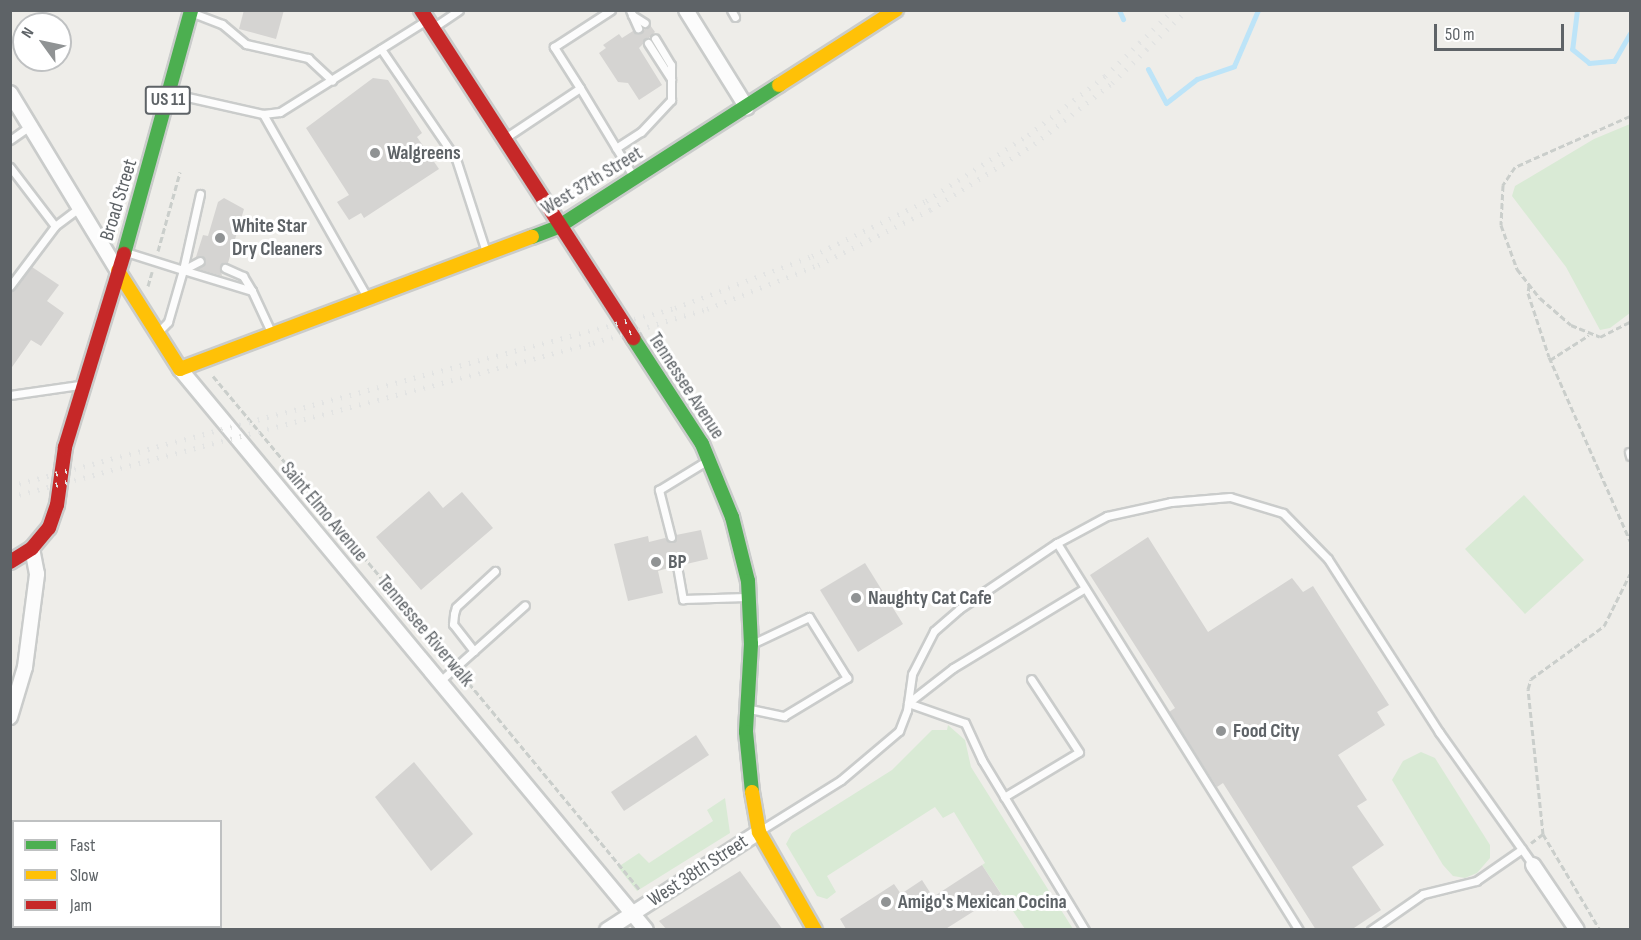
<!DOCTYPE html>
<html>
<head>
<meta charset="utf-8">
<style>
	body { margin:0 }
	#map { position:relative; width:1641px; height:940px; overflow:hidden; background:#eeede9; font-family:"Sofia Sans Condensed",sans-serif }
	div>[style] { position:absolute }
	[style*='--x'] { left:calc(var(--x)*1px); top:calc(var(--y)*1px); width:calc(var(--w)*1px); rotate:calc(var(--a)*1deg) }
	.green>* { inset:0; background:#d9ead5 }
	.stream>* { height:5px; margin:-2.5px; padding:0 2.5px; transform-origin:2.5px; border-radius:2.5px; background:#bde4f8 }
	.building>* { inset:0; background:#d5d4d2 }
	.path>* { height:3px; margin-top:-1.5px; transform-origin:0; background:repeating-linear-gradient(90deg,#cacecb 0 6px,transparent 0 9px) }
	.roads { filter:drop-shadow(2px 0 #cacccb) drop-shadow(-2px 0 #cacccb) drop-shadow(0 2px #cacccb) drop-shadow(0 -2px #cacccb) }
	.lane>* { height:7px; margin:-3.5px; padding:0 3.5px; transform-origin:3.5px; border-radius:3.5px; background:#fcfcfc }
	.street>* { height:14px; margin:-7px; padding:0 7px; transform-origin:7px; border-radius:7px; background:#fcfcfc }
	.fast>* { height:14px; margin:-7px; padding:0 7px; transform-origin:7px; border-radius:7px; background:#4caf50 }
	.slow>* { height:14px; margin:-7px; padding:0 7px; transform-origin:7px; border-radius:7px; background:#ffc107 }
	.jam>* { height:14px; margin:-7px; padding:0 7px; transform-origin:7px; border-radius:7px; background:#c62828 }
	.rail>* { height:4.5px; margin-top:-2.25px; transform-origin:0; background:repeating-linear-gradient(90deg,#e3e4e3 0 1.5px,transparent 0 9.5px) }
	.dots>* { width:16px; height:16px; translate:-50% -50%; box-sizing:border-box; border:3px solid #fff; border-radius:50% }
	span { translate:-50% -50%; white-space:nowrap; text-align:center; line-height:1.15; -webkit-text-stroke:6px #fff; paint-order:stroke }
	.shield-label span { padding:2px 4px; background:#fff; border:2px solid; border-radius:4px; -webkit-text-stroke-width:0 }
	.shield-label { font-size:18px; color:#5e6367; font-weight:700 }
	.poi-label { font-size:20px; color:#5e6367; font-weight:700 }
	.left { translate:0 -50%; text-align:left }
	.street-label { font-size:20px; color:#5e6367 }
	.frame { position:absolute; inset:0; border:12px solid #5e6367; pointer-events:none }
	.legend { position:absolute; left:12px; top:820px; width:210px; height:108px; box-sizing:border-box; background:#fff; border:2px solid #bfc1c2; margin:0; padding:8px 10px; list-style:none; font-size:18px; color:#5e6367 }
	.legend li { display:flex; align-items:center; gap:12px; height:30px }
	.legend b { width:30px; border:2px solid #bfc1c2 }
	.north { position:absolute; left:12px; top:12px; width:60px; height:60px; box-sizing:border-box; background:#fff; border:2px solid #bfc1c2; border-radius:50%; rotate:303deg; font-size:16px; font-weight:700; line-height:24px; text-align:center; color:#5e6367 }
	.north::after { content:''; display:block; margin:auto; width:21px; height:27px; background:#909394; clip-path:polygon(50% 0,100% 100%,50% 72%,0 100%) }
	.scale { position:absolute; left:1434px; top:24px; width:130px; height:27px; box-sizing:border-box; border:3px solid #5e6367; border-top:0; padding-left:8px; font-size:18px; line-height:21px; white-space:nowrap; color:#5e6367; -webkit-text-stroke:4px #fff; paint-order:stroke }
</style>
</head>
<body>
<div id="map">
	<div class="green">
		<i style="clip-path:polygon(1630px 124px,1630px 313px,1610px 328px,1600px 330px,1566px 267px,1512px 196px,1515px 186px,1594px 139px)"></i>
		<i style="clip-path:polygon(1524px 495px,1584px 560px,1525px 614px,1465px 549px)"></i>
		<i style="clip-path:polygon(948px 725px,965px 740px,971px 767px,1073px 929px,1025px 929px,982px 865px,985px 863px,954px 812px,943px 818px,935px 807px,827px 876px,836px 892px,827px 899px,817px 896px,786px 844px,792px 833px,892px 770px,932px 730px,947px 730px)"></i>
		<i style="clip-path:polygon(1421px 752px,1435px 758px,1490px 845px,1490px 858px,1477px 873px,1465px 878px,1453px 876px,1443px 865px,1392px 780px,1403px 761px)"></i>
		<i style="clip-path:polygon(725px 798px,730px 833px,637px 891px,618px 867px,639px 853px,649px 863px,713px 821px,707px 810px)"></i>
	</div>
	<div class="stream">
		<i style="--x:1119;--y:10;--w:10;--a:66"></i>
		<i style="--x:1577;--y:10;--w:39;--a:97"></i>
		<i style="--x:1572;--y:49;--w:22;--a:39"></i>
		<i style="--x:1589;--y:63;--w:25;--a:-5"></i>
		<i style="--x:1614;--y:61;--w:32;--a:-60"></i>
		<i style="--x:1148;--y:69;--w:38;--a:62"></i>
		<i style="--x:1166;--y:103;--w:39;--a:-38"></i>
		<i style="--x:1197;--y:79;--w:39;--a:-19"></i>
		<i style="--x:1234;--y:66;--w:61;--a:-66.8"></i>
	</div>
	<div class="building">
		<i style="clip-path:polygon(244px 10px,284px 10px,276px 39px,239px 29px)"></i>
		<i style="clip-path:polygon(650px 25px,655px 32px,639px 48px,662px 85px,639px 100px,628px 83px,618px 82px,599px 53px,606px 48px,603px 45px,619px 34px,622px 38px,633px 31px,640px 33px)"></i>
		<i style="clip-path:polygon(373px 78px,388px 80px,422px 133px,417px 137px,439px 169px,364px 218px,361px 213px,349px 220px,337px 202px,349px 195px,306px 128px)"></i>
		<i style="clip-path:polygon(224px 198px,244px 209px,228px 263px,220px 266px,222px 276px,198px 269px,206px 261px,202px 256px,196px 257px,203px 235px,208px 236px,218px 202px)"></i>
		<i style="clip-path:polygon(32px 267px,59px 285px,47px 301px,64px 313px,41px 346px,31px 340px,10px 370px,10px 292px)"></i>
		<i style="clip-path:polygon(429px 491px,443px 508px,462px 492px,493px 528px,421px 590px,376px 537px)"></i>
		<i style="clip-path:polygon(701px 530px,708px 559px,682px 565px,674px 561px,672px 567px,658px 571px,663px 593px,628px 601px,614px 544px,648px 536px,649px 542px,665px 538px,672px 543px,676px 535px)"></i>
		<i style="clip-path:polygon(1148px 537px,1208px 632px,1292px 578px,1303px 592px,1313px 586px,1389px 705px,1377px 712px,1385px 725px,1338px 755px,1367px 800px,1357px 806px,1384px 845px,1352px 867px,1381px 910px,1351px 930px,1316px 930px,1223px 783px,1217px 787px,1191px 747px,1169px 712px,1175px 708px,1090px 575px)"></i>
		<i style="clip-path:polygon(865px 563px,903px 624px,858px 652px,820px 590px)"></i>
		<i style="clip-path:polygon(696px 735px,709px 755px,624px 811px,611px 792px)"></i>
		<i style="clip-path:polygon(414px 762px,473px 834px,431px 871px,375px 797px)"></i>
		<i style="clip-path:polygon(982px 865px,1001px 894px,944px 930px,846px 929px,840px 919px,894px 884px,901px 894px,922px 880px,933px 897px)"></i>
		<i style="clip-path:polygon(740px 871px,783px 930px,667px 930px,659px 921px)"></i>
	</div>
	<div class="path">
		<i style="--x:1630;--y:116;--w:126;--a:156.1"></i>
		<i style="--x:1515;--y:167;--w:22;--a:124"></i>
		<i style="--x:1503;--y:185;--w:40;--a:92.9"></i>
		<i style="--x:1501;--y:225;--w:47;--a:70"></i>
		<i style="--x:1517;--y:269;--w:37;--a:52"></i>
		<i style="--x:1540;--y:298;--w:41;--a:41.1"></i>
		<i style="--x:1571;--y:325;--w:31;--a:22"></i>
		<i style="--x:1600;--y:337;--w:34;--a:-27"></i>
		<i style="--x:158;--y:251;--w:82;--a:-74.4"></i>
		<i style="--x:1529;--y:285;--w:8;--a:97"></i>
		<i style="--x:1528;--y:293;--w:67;--a:71.8"></i>
		<i style="--x:1549;--y:357;--w:201;--a:66.2"></i>
		<i style="--x:148;--y:286;--w:15;--a:-74"></i>
		<i style="--x:1550;--y:360;--w:46;--a:-32.7"></i>
		<i style="--x:213;--y:376;--w:368;--a:50.2"></i>
		<i style="--x:463;--y:676;--w:278;--a:50.4"></i>
		<i style="--x:1543;--y:834;--w:112;--a:59.3"></i>
		<i style="--x:1531;--y:843;--w:15;--a:-37"></i>
		<i style="--x:1543;--y:834;--w:146;--a:-95.9"></i>
		<i style="--x:1528;--y:689;--w:10;--a:-73"></i>
		<i style="--x:1531;--y:679;--w:90;--a:-36"></i>
		<i style="--x:1604;--y:626;--w:58;--a:-63.4"></i>
	</div>
	<div class="roads">
		<div class="lane">
			<i style="--x:630;--y:10;--w:20;--a:66"></i>
			<i style="--x:731;--y:10;--w:8;--a:60"></i>
			<i style="--x:193;--y:13;--w:31;--a:21"></i>
			<i style="--x:222;--y:24;--w:31;--a:40"></i>
			<i style="--x:246;--y:44;--w:64;--a:12.7"></i>
			<i style="--x:308;--y:58;--w:33;--a:43"></i>
			<i style="--x:632;--y:15;--w:15;--a:32"></i>
			<i style="--x:434;--y:27;--w:30;--a:-34"></i>
			<i style="--x:648;--y:43;--w:43;--a:57.4"></i>
			<i style="--x:381;--y:49;--w:133;--a:55.7"></i>
			<i style="--x:456;--y:159;--w:98;--a:72.1"></i>
			<i style="--x:580;--y:88;--w:103;--a:58.9"></i>
			<i style="--x:174;--y:94;--w:91;--a:12.7"></i>
			<i style="--x:263;--y:114;--w:17;--a:-7"></i>
			<i style="--x:280;--y:112;--w:171;--a:-32.1"></i>
			<i style="--x:263;--y:114;--w:210;--a:60.4"></i>
			<i style="--x:505;--y:138;--w:90;--a:-33.7"></i>
			<i style="--x:580;--y:88;--w:49;--a:-122.4"></i>
			<i style="--x:554;--y:47;--w:68;--a:-33"></i>
			<i style="--x:10;--y:140;--w:24;--a:-35"></i>
			<i style="--x:616;--y:148;--w:30;--a:-33"></i>
			<i style="--x:641;--y:132;--w:44;--a:-46.8"></i>
			<i style="--x:671;--y:100;--w:35;--a:-90"></i>
			<i style="--x:671;--y:65;--w:31;--a:-121"></i>
			<i style="--x:10;--y:167;--w:74;--a:52.7"></i>
			<i style="--x:55;--y:226;--w:31;--a:-37"></i>
			<i style="--x:129;--y:253;--w:57;--a:17.5"></i>
			<i style="--x:183;--y:270;--w:54;--a:106.1"></i>
			<i style="--x:168;--y:322;--w:13;--a:135"></i>
			<i style="--x:225;--y:268;--w:20;--a:24"></i>
			<i style="--x:243;--y:276;--w:17;--a:59"></i>
			<i style="--x:183;--y:270;--w:72;--a:16.9"></i>
			<i style="--x:252;--y:291;--w:45;--a:65.1"></i>
			<i style="--x:183;--y:270;--w:78;--a:-77.4"></i>
			<i style="--x:183;--y:270;--w:19;--a:-28"></i>
			<i style="--x:10;--y:286;--w:75;--a:-53.1"></i>
			<i style="--x:10;--y:395;--w:70;--a:-8.2"></i>
			<i style="--x:1629;--y:452;--w:4;--a:76"></i>
			<i style="--x:671;--y:537;--w:49;--a:-104.3"></i>
			<i style="--x:659;--y:490;--w:57;--a:-31.5"></i>
			<i style="--x:1057;--y:543;--w:456;--a:58"></i>
			<i style="--x:677;--y:566;--w:34;--a:80"></i>
			<i style="--x:683;--y:599;--w:63;--a:-1.8"></i>
			<i style="--x:474;--y:651;--w:34;--a:-128"></i>
			<i style="--x:453;--y:624;--w:10;--a:-84"></i>
			<i style="--x:454;--y:614;--w:7;--a:-74"></i>
			<i style="--x:456;--y:607;--w:53;--a:-42.7"></i>
			<i style="--x:439;--y:682;--w:115;--a:-41.8"></i>
			<i style="--x:908;--y:703;--w:60;--a:19.3"></i>
			<i style="--x:965;--y:723;--w:41;--a:65.3"></i>
			<i style="--x:982;--y:760;--w:199;--a:58.8"></i>
			<i style="--x:908;--y:703;--w:57;--a:-37.9"></i>
			<i style="--x:953;--y:668;--w:154;--a:-31.2"></i>
			<i style="--x:750;--y:709;--w:35;--a:12"></i>
			<i style="--x:784;--y:716;--w:74;--a:-31.1"></i>
			<i style="--x:847;--y:678;--w:72;--a:-121.9"></i>
			<i style="--x:809;--y:617;--w:61;--a:154.7"></i>
			<i style="--x:1004;--y:797;--w:87;--a:-31"></i>
			<i style="--x:1079;--y:752;--w:87;--a:-123.3"></i>
			<i style="--x:761;--y:830;--w:94;--a:-32"></i>
			<i style="--x:841;--y:780;--w:76;--a:-40.2"></i>
			<i style="--x:899;--y:731;--w:22;--a:-69"></i>
			<i style="--x:907;--y:710;--w:36;--a:-82"></i>
			<i style="--x:912;--y:674;--w:48;--a:-62.9"></i>
			<i style="--x:934;--y:631;--w:33;--a:-41"></i>
			<i style="--x:959;--y:609;--w:118;--a:-34"></i>
			<i style="--x:1057;--y:543;--w:57;--a:-28.4"></i>
			<i style="--x:1107;--y:516;--w:66;--a:-12.3"></i>
			<i style="--x:1171;--y:502;--w:59;--a:-4.8"></i>
			<i style="--x:1230;--y:497;--w:55;--a:16.8"></i>
			<i style="--x:1283;--y:513;--w:64;--a:45.6"></i>
			<i style="--x:1328;--y:559;--w:206;--a:57.3"></i>
			<i style="--x:1439;--y:732;--w:163;--a:54.7"></i>
			<i style="--x:1371;--y:930;--w:63;--a:-34.7"></i>
			<i style="--x:1423;--y:894;--w:55;--a:-13.8"></i>
			<i style="--x:1476;--y:881;--w:56;--a:-34.8"></i>
		</div>
		<div class="street">
			<i style="--x:686;--y:10;--w:115;--a:58.1"></i>
			<i style="--x:10;--y:93;--w:208;--a:58.8"></i>
			<i style="--x:180;--y:369;--w:729;--a:50.28"></i>
			<i style="--x:10;--y:717;--w:52;--a:-73.3"></i>
			<i style="--x:25;--y:667;--w:94;--a:-82.6"></i>
			<i style="--x:37;--y:574;--w:26;--a:-101"></i>
			<i style="--x:1533;--y:865;--w:78;--a:55.9"></i>
			<i style="--x:607;--y:930;--w:181;--a:-32.8"></i>
		</div>
		<div class="fast">
			<i style="--x:532;--y:237;--w:28;--a:-21"></i>
			<i style="--x:558;--y:227;--w:263;--a:-32.7"></i>
			<i style="--x:124;--y:254;--w:253;--a:-74.6"></i>
			<i style="--x:633;--y:338;--w:126;--a:56.9"></i>
			<i style="--x:702;--y:444;--w:79;--a:67.7"></i>
			<i style="--x:732;--y:517;--w:66;--a:76"></i>
			<i style="--x:748;--y:581;--w:63;--a:87.3"></i>
			<i style="--x:751;--y:644;--w:88;--a:93.3"></i>
			<i style="--x:746;--y:732;--w:60;--a:84.3"></i>
		</div>
		<div class="slow">
			<i style="--x:779;--y:85;--w:139;--a:-32.7"></i>
			<i style="--x:118;--y:271;--w:116;--a:57.7"></i>
			<i style="--x:180;--y:369;--w:376;--a:-20.6"></i>
			<i style="--x:752;--y:792;--w:41;--a:80.1"></i>
			<i style="--x:759;--y:832;--w:113;--a:60.3"></i>
		</div>
		<div class="jam">
			<i style="--x:421;--y:10;--w:391;--a:57.1"></i>
			<i style="--x:10;--y:562;--w:26;--a:-32"></i>
			<i style="--x:32;--y:548;--w:26;--a:-50"></i>
			<i style="--x:49;--y:528;--w:24;--a:-71"></i>
			<i style="--x:57;--y:505;--w:59;--a:-82.1"></i>
			<i style="--x:65;--y:447;--w:202;--a:-73"></i>
		</div>
	</div>
	<div class="rail">
		<i style="--x:10;--y:486;--w:688;--a:-14.99"></i>
		<i style="--x:675;--y:308;--w:147;--a:-20.8"></i>
		<i style="--x:812;--y:256;--w:127;--a:-25.8"></i>
		<i style="--x:926;--y:201;--w:121;--a:-32.9"></i>
		<i style="--x:1028;--y:135;--w:97;--a:-37.5"></i>
		<i style="--x:1105;--y:76;--w:95;--a:-44.1"></i>
		<i style="--x:10;--y:497;--w:603;--a:-14.8"></i>
		<i style="--x:593;--y:343;--w:119;--a:-16.6"></i>
		<i style="--x:707;--y:309;--w:119;--a:-21.6"></i>
		<i style="--x:818;--y:265;--w:125;--a:-26.2"></i>
		<i style="--x:930;--y:210;--w:123;--a:-32.4"></i>
		<i style="--x:1034;--y:144;--w:99;--a:-38"></i>
		<i style="--x:1112;--y:83;--w:105;--a:-44.2"></i>
	</div>
	<div class="dots">
		<i style="left:375px;top:153px;background:#909394"></i>
		<i style="left:220px;top:238px;background:#909394"></i>
		<i style="left:656px;top:562px;background:#909394"></i>
		<i style="left:856px;top:598px;background:#909394"></i>
		<i style="left:1221px;top:731px;background:#909394"></i>
		<i style="left:886px;top:902px;background:#909394"></i>
	</div>
	<div class="shield-label">
		<span style="left:168px;top:100px">US 11</span>
	</div>
	<div class="poi-label">
		<span class="left" style="left:387px;top:153px">Walgreens</span>
		<span class="left" style="left:232px;top:238px">White Star<br>Dry Cleaners</span>
		<span class="left" style="left:668px;top:562px">BP</span>
		<span class="left" style="left:868px;top:598px">Naughty Cat Cafe</span>
		<span class="left" style="left:1233px;top:731px">Food City</span>
		<span class="left" style="left:898px;top:902px">Amigo's Mexican Cocina</span>
	</div>
	<div class="street-label">
		<span style="left:592px;top:181px;rotate:-31deg">West 37th Street</span>
		<span style="left:119px;top:200px;rotate:-73deg">Broad Street</span>
		<span style="left:686px;top:386px;rotate:57deg">Tennessee Avenue</span>
		<span style="left:324px;top:512px;rotate:50deg">Saint Elmo Avenue</span>
		<span style="left:425px;top:631px;rotate:50deg">Tennessee Riverwalk</span>
		<span style="left:698px;top:871px;rotate:-33deg">West 38th Street</span>
	</div>
	<div class="frame"></div>
	<ul class="legend">
	<li><b style="height:8px;background:#4caf50"></b>Fast</li>
	<li><b style="height:8px;background:#ffc107"></b>Slow</li>
	<li><b style="height:8px;background:#c62828"></b>Jam</li>
	</ul>
	<div class="north">N</div>
	<div class="scale">50 m</div>
</div>
</body>
</html>
